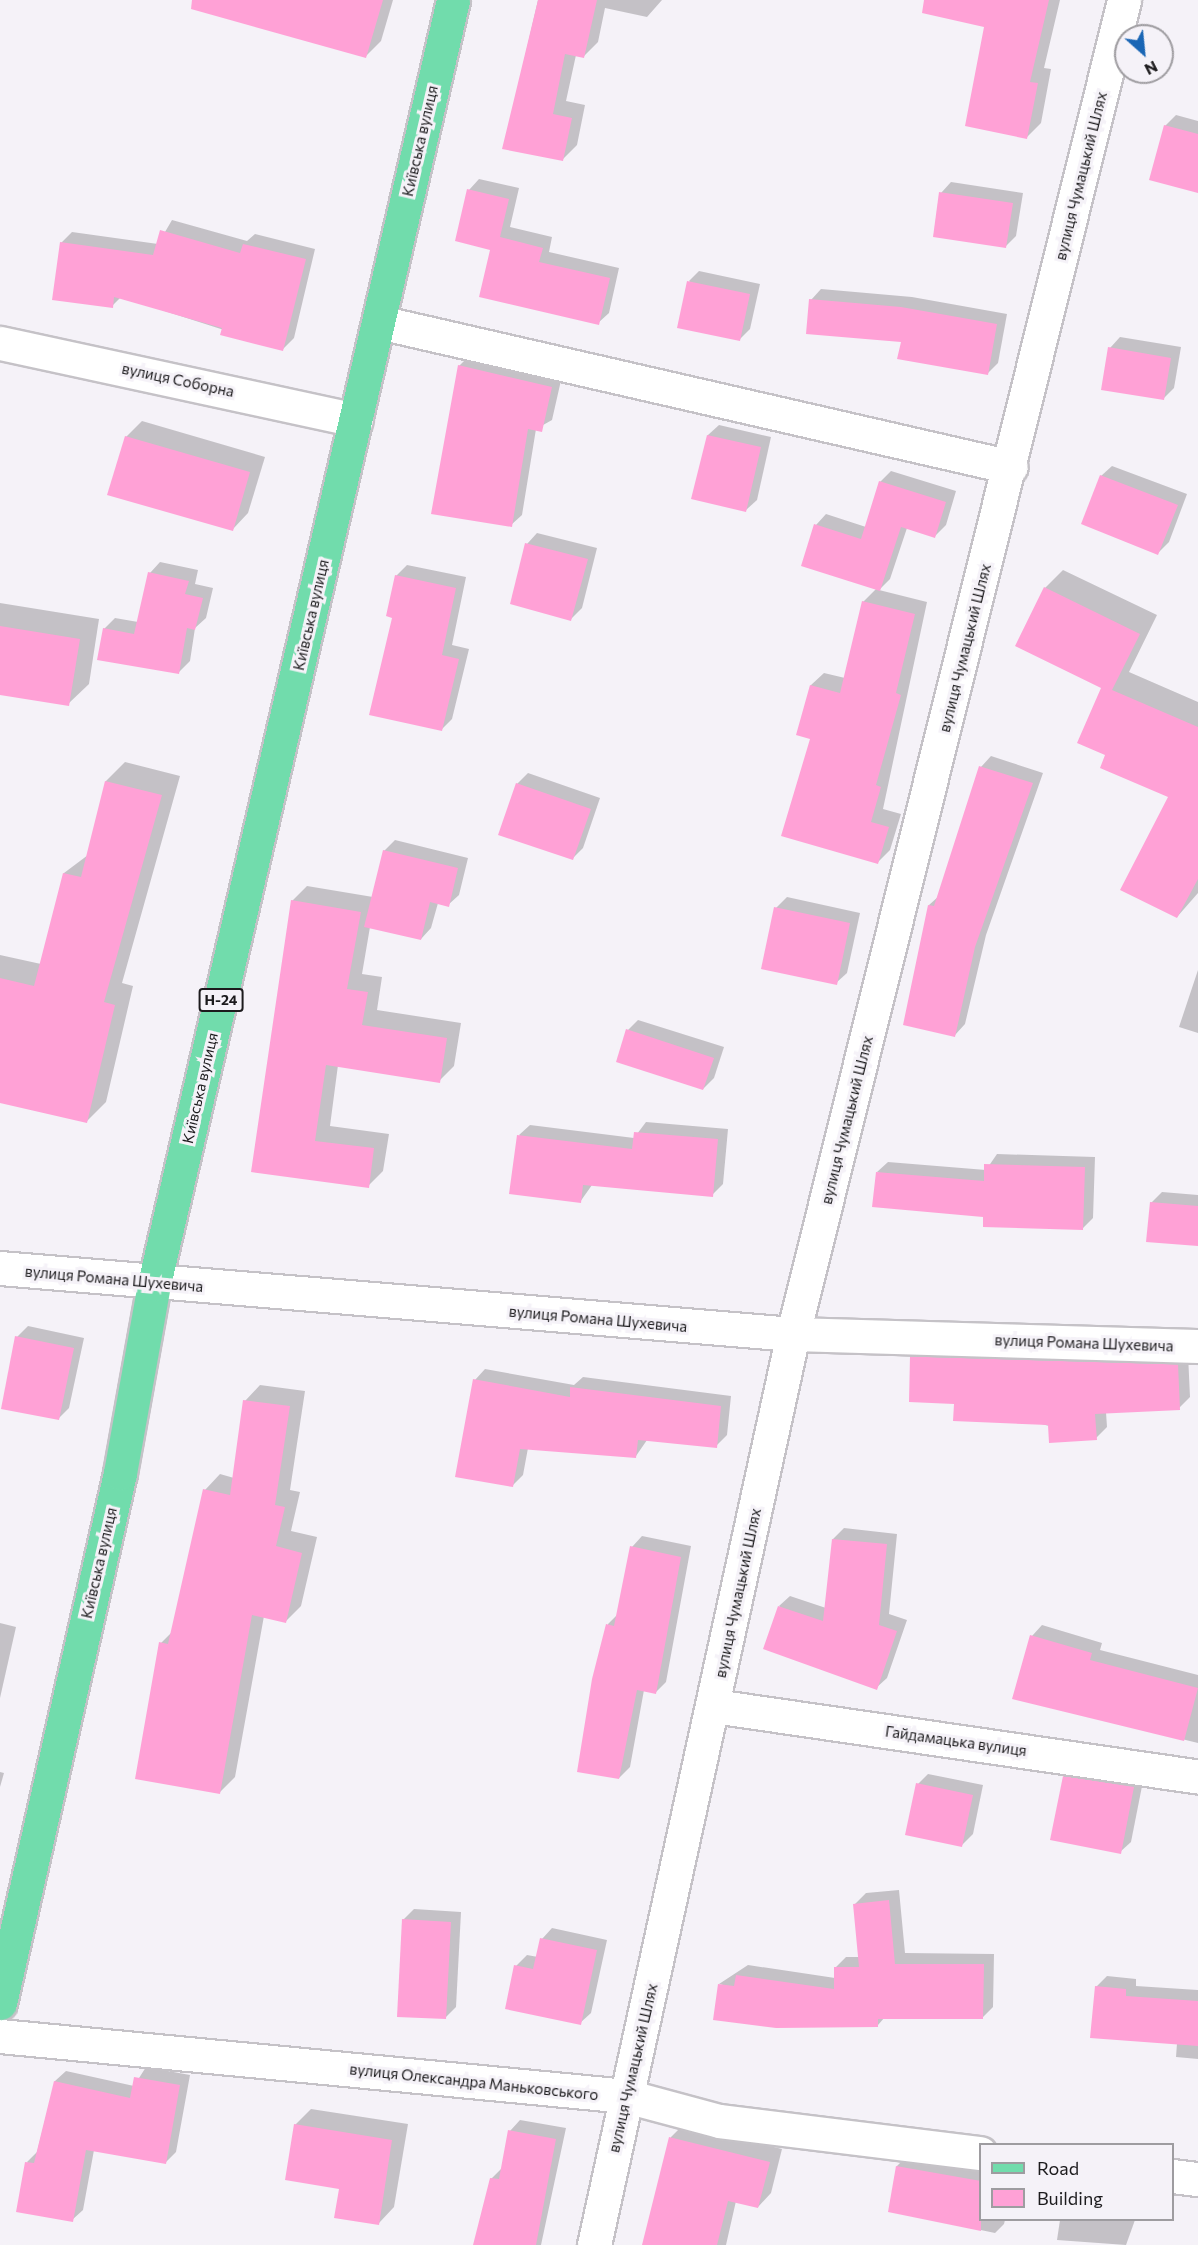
<!DOCTYPE html>
<html>
<head>
<meta charset="utf-8">
<style>
	body { margin:0 }
	#map { position:relative; width:1198px; height:2245px; overflow:hidden; background:#f5f2f8; font-family:Commissioner,sans-serif }
	div>[style] { position:absolute }
	[style*='--x'] { left:calc(var(--x)*1px); top:calc(var(--y)*1px); width:calc(var(--w)*1px); rotate:calc(var(--a)*1deg) }
	.shadow>* { inset:0; background:#0003 }
	.building>* { inset:0; background:#ffa1d6 }
	.roads { filter:drop-shadow(2px 0 #c5c2c7) drop-shadow(-2px 0 #c5c2c7) drop-shadow(0 2px #c5c2c7) drop-shadow(0 -2px #c5c2c7) }
	.street>* { height:33px; margin:-16.5px; padding:0 16.5px; transform-origin:16.5px; border-radius:16.5px; background:#fff }
	.primary>* { height:33px; margin:-16.5px; padding:0 16.5px; transform-origin:16.5px; border-radius:16.5px; background:#71dcac }
	span { translate:-50% -50%; white-space:nowrap; text-align:center; line-height:1.15; -webkit-text-stroke:6px #f5f2f8; paint-order:stroke }
	.shield-label span { padding:2px 4px; background:#f5f2f8; border:2px solid; border-radius:4px; -webkit-text-stroke-width:0 }
	.shield-label { font-size:14px; color:#1c1b1d; font-weight:700 }
	.street-label { font-size:15px; color:#1c1b1d }
	.legend { position:absolute; left:979px; top:2143px; width:195px; height:78px; box-sizing:border-box; background:#f5f2f8; border:2px solid #9e9ca0; margin:0; padding:8px 10px; list-style:none; font-size:18px; color:#1c1b1d }
	.legend li { display:flex; align-items:center; gap:12px; height:30px }
	.legend b { width:30px; border:2px solid #9e9ca0 }
	.north { position:absolute; left:1114px; top:24px; width:60px; height:60px; box-sizing:border-box; background:#f5f2f8; border:2px solid #9e9ca0; border-radius:50%; rotate:153deg; font-size:16px; font-weight:700; line-height:24px; text-align:center; color:#1c1b1d }
	.north::after { content:''; display:block; margin:auto; width:21px; height:27px; background:#1a66b5; clip-path:polygon(50% 0,100% 100%,50% 72%,0 100%) }
</style>
</head>
<body>
<div id="map">
	<div class="shadow">
		<i style="clip-path:polygon(240px 0,393px 0,381px 41px,365px 57px)"></i>
		<i style="clip-path:polygon(538px 0,662px 0,647px 17px,605px 8px,598px 42px,584px 56px,576px 55px,566px 101px,585px 105px,577px 145px,563px 159px,504px 148px)"></i>
		<i style="clip-path:polygon(981px 0,1060px 0,1044px 68px,1051px 69px,1041px 123px,1027px 137px)"></i>
		<i style="clip-path:polygon(1176px 115px,1198px 121px,1198px 191px,1165px 126px)"></i>
		<i style="clip-path:polygon(479px 179px,519px 188px,510px 227px,552px 237px,549px 252px,619px 268px,609px 313px,598px 323px,492px 249px,469px 190px)"></i>
		<i style="clip-path:polygon(951px 182px,1023px 193px,1016px 236px,1005px 247px,941px 193px)"></i>
		<i style="clip-path:polygon(172px 220px,247px 241px,255px 234px,315px 249px,294px 338px,283px 349px,121px 297px,112px 306px,61px 243px,72px 232px,158px 244px)"></i>
		<i style="clip-path:polygon(699px 271px,760px 284px,750px 329px,739px 340px,689px 281px)"></i>
		<i style="clip-path:polygon(821px 289px,912px 297px,1007px 314px,998px 363px,987px 374px,902px 340px,811px 300px)"></i>
		<i style="clip-path:polygon(1120px 337px,1181px 347px,1174px 388px,1163px 399px,1110px 348px)"></i>
		<i style="clip-path:polygon(470px 355px,562px 376px,552px 420px,536px 429px,522px 515px,511px 525px,459px 366px)"></i>
		<i style="clip-path:polygon(142px 421px,265px 457px,248px 513px,233px 529px,126px 437px)"></i>
		<i style="clip-path:polygon(719px 425px,771px 437px,757px 500px,746px 510px,693px 498px,708px 435px)"></i>
		<i style="clip-path:polygon(1112px 466px,1187px 494px,1169px 542px,1158px 553px,1101px 476px)"></i>
		<i style="clip-path:polygon(891px 471px,956px 491px,946px 525px,935px 536px,907px 528px,890px 579px,879px 590px,927px 602px,883px 809px,901px 814px,890px 850px,877px 863px,812px 738px,811px 685px,824px 673px,845px 678px,863px 602px,876px 589px,816px 525px,826px 514px,866px 527px,880px 482px)"></i>
		<i style="clip-path:polygon(537px 533px,597px 548px,582px 608px,571px 619px,527px 544px)"></i>
		<i style="clip-path:polygon(160px 562px,198px 570px,195px 584px,213px 588px,206px 618px,195px 628px,190px 661px,179px 672px,104px 629px,115px 618px,138px 622px,150px 573px)"></i>
		<i style="clip-path:polygon(407px 565px,466px 577px,452px 645px,469px 649px,452px 719px,441px 730px,394px 616px,396px 576px)"></i>
		<i style="clip-path:polygon(1063px 570px,1157px 615px,1129px 672px,1198px 702px,1198px 893px,1177px 917px,1170px 796px,1107px 754px,1103px 687px,1045px 588px)"></i>
		<i style="clip-path:polygon(0 603px,99px 619px,89px 684px,68px 704px,0 693px)"></i>
		<i style="clip-path:polygon(991px 756px,1043px 773px,986px 935px,965px 1024px,955px 1035px,929px 905px,939px 896px,981px 767px)"></i>
		<i style="clip-path:polygon(125px 762px,180px 776px,122px 983px,133px 986px,106px 1102px,87px 1121px,0 1101px,0 955px,41px 964px,64px 873px,88px 855px,106px 781px)"></i>
		<i style="clip-path:polygon(528px 773px,600px 798px,583px 848px,573px 858px,517px 784px)"></i>
		<i style="clip-path:polygon(395px 840px,468px 858px,459px 895px,448px 905px,438px 903px,431px 928px,421px 939px,370px 927px,362px 974px,382px 977px,377px 1010px,461px 1023px,454px 1066px,439px 1081px,338px 1065px,330px 1126px,389px 1134px,383px 1171px,368px 1186px,253px 1171px,292px 901px,307px 886px,373px 897px,384px 851px)"></i>
		<i style="clip-path:polygon(787px 897px,860px 913px,847px 973px,836px 983px,776px 908px)"></i>
		<i style="clip-path:polygon(1198px 970px,1198px 1033px,1179px 1027px)"></i>
		<i style="clip-path:polygon(638px 1020px,724px 1047px,714px 1078px,703px 1089px,628px 1030px)"></i>
		<i style="clip-path:polygon(646px 1122px,728px 1129px,723px 1184px,712px 1195px,592px 1185px,580px 1202px,519px 1135px,530px 1125px,634px 1138px)"></i>
		<i style="clip-path:polygon(997px 1154px,1095px 1157px,1093px 1218px,1083px 1228px,984px 1216px,877px 1172px,888px 1162px,986px 1170px)"></i>
		<i style="clip-path:polygon(1162px 1192px,1198px 1195px,1198px 1245px,1151px 1203px)"></i>
		<i style="clip-path:polygon(28px 1326px,84px 1338px,69px 1408px,58px 1419px,17px 1337px)"></i>
		<i style="clip-path:polygon(923px 1346px,1188px 1354px,1190px 1397px,1179px 1408px,1106px 1412px,1107px 1427px,1096px 1438px,956px 1402px,912px 1357px)"></i>
		<i style="clip-path:polygon(485px 1369px,574px 1385px,583px 1377px,731px 1396px,727px 1435px,716px 1446px,647px 1440px,636px 1456px,528px 1448px,523px 1475px,512px 1486px,475px 1380px)"></i>
		<i style="clip-path:polygon(260px 1385px,305px 1391px,290px 1490px,300px 1492px,291px 1531px,317px 1537px,301px 1606px,286px 1621px,264px 1616px,235px 1777px,220px 1792px,161px 1643px,173px 1631px,205px 1490px,220px 1474px,234px 1478px,245px 1401px)"></i>
		<i style="clip-path:polygon(844px 1528px,897px 1534px,889px 1614px,907px 1620px,887px 1678px,876px 1688px,779px 1606px,790px 1596px,826px 1608px,833px 1539px)"></i>
		<i style="clip-path:polygon(642px 1536px,691px 1546px,666px 1682px,655px 1693px,644px 1690px,630px 1767px,619px 1778px,608px 1624px,618px 1614px,632px 1547px)"></i>
		<i style="clip-path:polygon(0 1623px,16px 1627px,0 1698px)"></i>
		<i style="clip-path:polygon(1042px 1625px,1102px 1643px,1100px 1650px,1198px 1675px,1198px 1743px,1014px 1698px,1032px 1636px)"></i>
		<i style="clip-path:polygon(1075px 1766px,1144px 1776px,1131px 1842px,1120px 1852px,1064px 1777px)"></i>
		<i style="clip-path:polygon(0 1772px,4px 1773px,0 1787px)"></i>
		<i style="clip-path:polygon(928px 1774px,983px 1785px,973px 1834px,962px 1845px,918px 1784px)"></i>
		<i style="clip-path:polygon(899px 1890px,905px 1953px,994px 1954px,993px 2007px,982px 2018px,885px 2017px,878px 2025px,719px 1984px,748px 1965px,835px 1978px,835px 1968px,846px 1957px,860px 1957px,855px 1904px,866px 1893px)"></i>
		<i style="clip-path:polygon(414px 1909px,461px 1912px,456px 2007px,445px 2018px,403px 1920px)"></i>
		<i style="clip-path:polygon(552px 1928px,607px 1940px,591px 2013px,580px 2023px,516px 1966px,527px 1955px,538px 1957px,542px 1939px)"></i>
		<i style="clip-path:polygon(1107px 1976px,1136px 1979px,1136px 1986px,1198px 1990px,1198px 2059px,1176px 2057px,1177px 2043px,1096px 1987px)"></i>
		<i style="clip-path:polygon(146px 2067px,190px 2075px,176px 2152px,165px 2163px,94px 2150px,83px 2210px,72px 2220px,27px 2162px,37px 2152px,55px 2081px,66px 2071px,134px 2086px)"></i>
		<i style="clip-path:polygon(311px 2109px,408px 2124px,394px 2207px,379px 2223px,340px 2188px,295px 2125px)"></i>
		<i style="clip-path:polygon(520px 2120px,566px 2128px,541px 2245px,474px 2245px,491px 2179px,502px 2168px,510px 2131px)"></i>
		<i style="clip-path:polygon(684px 2124px,782px 2149px,771px 2193px,758px 2207px,736px 2201px,726px 2245px,650px 2245px,671px 2137px)"></i>
		<i style="clip-path:polygon(905px 2158px,980px 2171px,980px 2220px,1005px 2220px,1004px 2224px,995px 2233px,890px 2211px,897px 2166px)"></i>
		<i style="clip-path:polygon(1060px 2220px,1135px 2220px,1126px 2245px,1057px 2240px)"></i>
	</div>
	<div class="building">
		<i style="clip-path:polygon(192px 0,383px 0,366px 58px,191px 9px)"></i>
		<i style="clip-path:polygon(538px 0,597px 0,584px 58px,565px 54px,553px 114px,572px 118px,563px 161px,502px 149px)"></i>
		<i style="clip-path:polygon(924px 0,1049px 0,1030px 82px,1038px 83px,1027px 139px,965px 126px,984px 27px,922px 13px)"></i>
		<i style="clip-path:polygon(1164px 125px,1198px 134px,1198px 193px,1149px 180px)"></i>
		<i style="clip-path:polygon(467px 189px,509px 199px,500px 237px,543px 248px,539px 262px,610px 278px,599px 325px,479px 297px,490px 250px,455px 241px)"></i>
		<i style="clip-path:polygon(939px 192px,1013px 203px,1006px 248px,933px 237px)"></i>
		<i style="clip-path:polygon(160px 230px,240px 253px,243px 244px,306px 259px,283px 351px,220px 335px,222px 328px,114px 297px,113px 308px,52px 300px,60px 242px,153px 255px)"></i>
		<i style="clip-path:polygon(687px 281px,750px 294px,740px 341px,677px 328px)"></i>
		<i style="clip-path:polygon(809px 299px,901px 307px,997px 324px,988px 375px,897px 359px,901px 342px,806px 334px)"></i>
		<i style="clip-path:polygon(1108px 347px,1171px 358px,1164px 400px,1101px 390px)"></i>
		<i style="clip-path:polygon(458px 365px,552px 387px,542px 432px,528px 429px,512px 527px,431px 514px)"></i>
		<i style="clip-path:polygon(707px 435px,761px 447px,746px 512px,691px 499px)"></i>
		<i style="clip-path:polygon(125px 436px,250px 472px,233px 531px,107px 495px)"></i>
		<i style="clip-path:polygon(1100px 475px,1178px 505px,1158px 555px,1081px 524px)"></i>
		<i style="clip-path:polygon(879px 481px,946px 502px,935px 538px,901px 527px,880px 591px,801px 566px,814px 524px,861px 539px)"></i>
		<i style="clip-path:polygon(525px 543px,588px 559px,571px 621px,510px 604px)"></i>
		<i style="clip-path:polygon(148px 572px,189px 581px,185px 594px,203px 598px,195px 630px,187px 628px,179px 674px,97px 660px,103px 628px,134px 634px)"></i>
		<i style="clip-path:polygon(395px 575px,456px 588px,442px 655px,459px 659px,442px 731px,369px 715px,392px 618px,386px 616px)"></i>
		<i style="clip-path:polygon(1044px 587px,1140px 634px,1112px 690px,1198px 727px,1198px 879px,1177px 918px,1120px 890px,1168px 797px,1100px 768px,1105px 755px,1077px 743px,1101px 688px,1015px 646px)"></i>
		<i style="clip-path:polygon(862px 601px,915px 614px,896px 693px,901px 695px,876px 785px,881px 787px,871px 822px,889px 827px,878px 864px,781px 836px,810px 739px,796px 735px,810px 685px,840px 693px)"></i>
		<i style="clip-path:polygon(0 626px,80px 639px,69px 706px,0 695px)"></i>
		<i style="clip-path:polygon(979px 766px,1033px 783px,975px 947px,955px 1037px,903px 1025px,928px 905px,934px 906px)"></i>
		<i style="clip-path:polygon(105px 781px,162px 795px,104px 1002px,115px 1005px,87px 1123px,0 1103px,0 978px,34px 986px,63px 873px,81px 877px)"></i>
		<i style="clip-path:polygon(516px 783px,591px 809px,573px 860px,498px 835px)"></i>
		<i style="clip-path:polygon(383px 850px,458px 868px,449px 907px,430px 902px,421px 940px,364px 927px)"></i>
		<i style="clip-path:polygon(291px 900px,361px 912px,347px 989px,368px 992px,362px 1025px,447px 1038px,440px 1083px,326px 1065px,315px 1141px,374px 1148px,369px 1188px,251px 1172px)"></i>
		<i style="clip-path:polygon(774px 907px,850px 923px,837px 985px,761px 969px)"></i>
		<i style="clip-path:polygon(626px 1029px,714px 1058px,703px 1090px,616px 1062px)"></i>
		<i style="clip-path:polygon(634px 1132px,718px 1139px,713px 1197px,583px 1185px,581px 1203px,509px 1194px,517px 1135px,632px 1149px)"></i>
		<i style="clip-path:polygon(984px 1164px,1085px 1167px,1083px 1230px,983px 1227px,983px 1217px,872px 1207px,876px 1172px,984px 1181px)"></i>
		<i style="clip-path:polygon(1150px 1202px,1198px 1206px,1198px 1246px,1146px 1242px)"></i>
		<i style="clip-path:polygon(15px 1336px,74px 1348px,59px 1420px,1px 1409px)"></i>
		<i style="clip-path:polygon(910px 1356px,1178px 1364px,1180px 1410px,1095px 1414px,1097px 1440px,1049px 1443px,1048px 1425px,953px 1421px,954px 1404px,909px 1402px)"></i>
		<i style="clip-path:polygon(473px 1379px,570px 1397px,570px 1387px,721px 1406px,717px 1448px,638px 1440px,636px 1458px,520px 1449px,513px 1487px,455px 1477px)"></i>
		<i style="clip-path:polygon(243px 1400px,290px 1406px,275px 1505px,285px 1507px,276px 1546px,302px 1553px,286px 1623px,252px 1615px,220px 1794px,135px 1779px,159px 1642px,168px 1644px,203px 1489px,230px 1495px)"></i>
		<i style="clip-path:polygon(832px 1539px,887px 1544px,879px 1625px,897px 1631px,877px 1690px,763px 1649px,778px 1606px,823px 1621px)"></i>
		<i style="clip-path:polygon(630px 1546px,681px 1557px,656px 1694px,637px 1690px,619px 1779px,577px 1772px,592px 1679px,606px 1624px,614px 1626px)"></i>
		<i style="clip-path:polygon(1030px 1635px,1092px 1653px,1090px 1660px,1198px 1688px,1184px 1741px,1012px 1699px)"></i>
		<i style="clip-path:polygon(1063px 1776px,1134px 1787px,1121px 1854px,1050px 1840px)"></i>
		<i style="clip-path:polygon(916px 1783px,973px 1795px,962px 1847px,905px 1835px)"></i>
		<i style="clip-path:polygon(889px 1900px,895px 1964px,984px 1964px,983px 2019px,878px 2019px,878px 2027px,776px 2028px,713px 2020px,718px 1984px,734px 1986px,736px 1975px,834px 1989px,834px 1967px,859px 1967px,853px 1904px)"></i>
		<i style="clip-path:polygon(402px 1919px,451px 1922px,446px 2019px,397px 2017px)"></i>
		<i style="clip-path:polygon(540px 1938px,597px 1950px,581px 2025px,505px 2009px,514px 1965px,533px 1969px)"></i>
		<i style="clip-path:polygon(1095px 1986px,1126px 1989px,1126px 1996px,1198px 2001px,1198px 2046px,1090px 2038px)"></i>
		<i style="clip-path:polygon(134px 2077px,180px 2085px,166px 2164px,86px 2150px,73px 2222px,16px 2212px,25px 2162px,34px 2163px,54px 2081px,130px 2098px)"></i>
		<i style="clip-path:polygon(294px 2124px,392px 2140px,379px 2225px,334px 2218px,339px 2189px,285px 2180px)"></i>
		<i style="clip-path:polygon(508px 2130px,556px 2139px,536px 2245px,473px 2245px,490px 2178px,499px 2179px)"></i>
		<i style="clip-path:polygon(669px 2137px,770px 2162px,758px 2208px,728px 2201px,717px 2245px,642px 2245px)"></i>
		<i style="clip-path:polygon(896px 2166px,981px 2181px,981px 2231px,888px 2212px)"></i>
	</div>
	<div class="roads">
		<div class="street">
			<i style="--x:379;--y:322;--w:648;--a:12.92"></i>
			<i style="--x:0;--y:343;--w:364;--a:12.2"></i>
			<i style="--x:0;--y:1268;--w:796;--a:4.76"></i>
			<i style="--x:793;--y:1334;--w:405;--a:1.7"></i>
			<i style="--x:714;--y:1706;--w:489;--a:8.3"></i>
			<i style="--x:0;--y:2036;--w:629;--a:5.47"></i>
			<i style="--x:626;--y:2096;--w:96;--a:15"></i>
			<i style="--x:719;--y:2121;--w:263;--a:7"></i>
			<i style="--x:1172;--y:2176;--w:26;--a:7"></i>
			<i style="--x:594;--y:2245;--w:932;--a:-77.68"></i>
			<i style="--x:793;--y:1334;--w:1374;--a:-76.06"></i>
		</div>
		<div class="primary">
			<i style="--x:0;--y:2003;--w:543;--a:-77.24"></i>
			<i style="--x:120;--y:1473;--w:192;--a:-79.8"></i>
			<i style="--x:154;--y:1284;--w:1318;--a:-76.89"></i>
		</div>
	</div>
	<div class="shield-label">
		<span style="left:221px;top:1000px">Н-24</span>
	</div>
	<div class="street-label">
		<span style="left:420px;top:141px;rotate:-77deg">Київська вулиця</span>
		<span style="left:1081px;top:176px;rotate:-76deg">вулиця Чумацький Шлях</span>
		<span style="left:178px;top:380px;rotate:12deg">вулиця Соборна</span>
		<span style="left:311px;top:615px;rotate:-77deg">Київська вулиця</span>
		<span style="left:965px;top:648px;rotate:-76deg">вулиця Чумацький Шлях</span>
		<span style="left:200px;top:1088px;rotate:-77deg">Київська вулиця</span>
		<span style="left:847px;top:1120px;rotate:-76deg">вулиця Чумацький Шлях</span>
		<span style="left:114px;top:1279px;rotate:5deg">вулиця Романа Шухевича</span>
		<span style="left:598px;top:1319px;rotate:5deg">вулиця Романа Шухевича</span>
		<span style="left:1084px;top:1343px;rotate:2deg">вулиця Романа Шухевича</span>
		<span style="left:99px;top:1563px;rotate:-77deg">Київська вулиця</span>
		<span style="left:738px;top:1593px;rotate:-78deg">вулиця Чумацький Шлях</span>
		<span style="left:956px;top:1741px;rotate:8deg">Гайдамацька вулиця</span>
		<span style="left:633px;top:2068px;rotate:-77deg">вулиця Чумацький Шлях</span>
		<span style="left:474px;top:2082px;rotate:6deg">вулиця Олександра Маньковського</span>
	</div>
	<ul class="legend">
	<li><b style="height:8px;background:#71dcac"></b>Road</li>
	<li><b style="height:16px;background:#ffa1d6"></b>Building</li>
	</ul>
	<div class="north">N</div>
</div>
</body>
</html>
